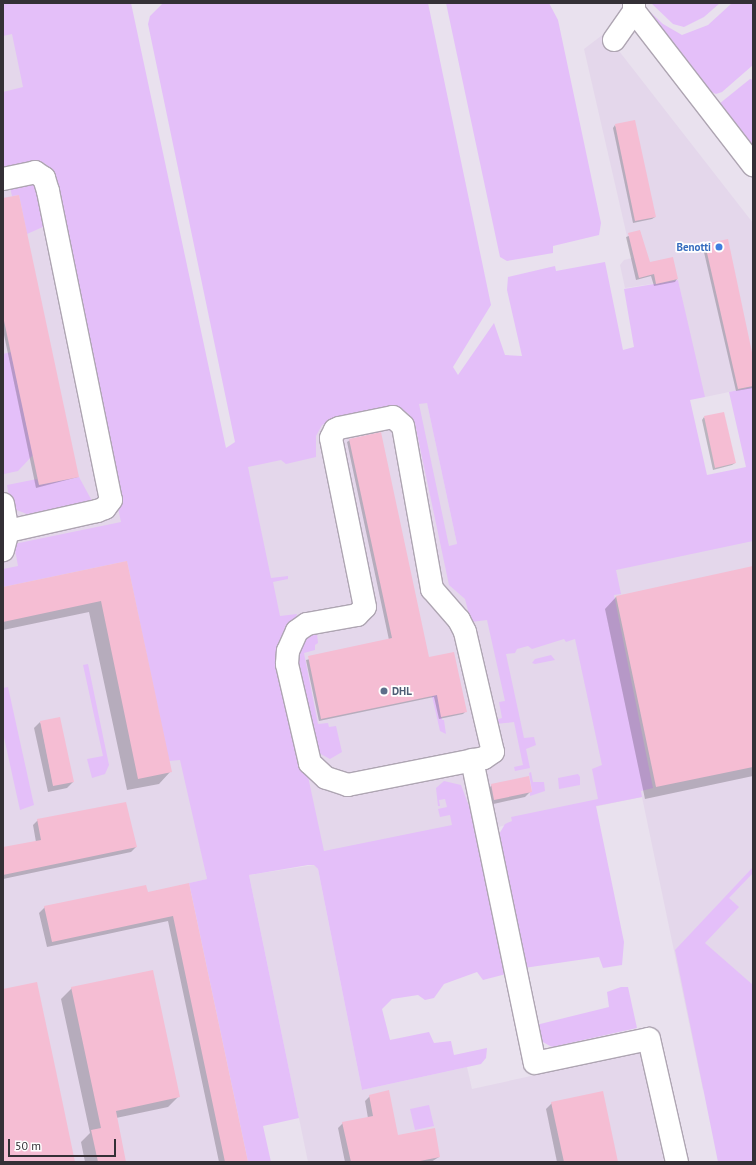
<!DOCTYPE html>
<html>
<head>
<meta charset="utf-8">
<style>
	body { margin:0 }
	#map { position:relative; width:756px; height:1165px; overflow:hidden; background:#e9e1ee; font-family:"PT Sans",sans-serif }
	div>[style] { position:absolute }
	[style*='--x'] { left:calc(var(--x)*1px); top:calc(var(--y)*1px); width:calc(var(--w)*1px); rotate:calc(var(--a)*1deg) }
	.built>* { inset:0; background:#e4d7eb }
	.green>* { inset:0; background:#e4bff9 }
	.shadow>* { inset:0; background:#0003 }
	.building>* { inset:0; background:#f5bdd3 }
	.roads { filter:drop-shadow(1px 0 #aea5b2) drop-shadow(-1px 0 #aea5b2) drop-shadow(0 1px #aea5b2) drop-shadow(0 -1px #aea5b2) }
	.minor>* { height:22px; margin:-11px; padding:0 11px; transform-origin:11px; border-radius:11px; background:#fff }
	.dots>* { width:11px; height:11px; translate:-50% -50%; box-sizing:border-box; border:2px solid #fff; border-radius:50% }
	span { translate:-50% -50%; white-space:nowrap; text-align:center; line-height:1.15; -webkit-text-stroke:3.5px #fff; paint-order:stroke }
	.shop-label { font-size:11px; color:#366cbe; font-weight:700 }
	.right { translate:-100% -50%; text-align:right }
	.service-label { font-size:11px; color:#4e5e75; font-weight:700 }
	.left { translate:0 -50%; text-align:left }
	.frame { position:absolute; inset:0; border:4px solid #343036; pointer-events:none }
	.scale { position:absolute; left:8px; top:1139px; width:108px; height:18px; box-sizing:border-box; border:2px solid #343036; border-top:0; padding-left:5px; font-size:12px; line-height:14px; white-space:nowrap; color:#343036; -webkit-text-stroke:3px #fff; paint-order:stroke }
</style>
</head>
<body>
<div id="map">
	<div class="built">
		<i style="clip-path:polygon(3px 3px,22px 3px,207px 879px,189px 883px,248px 1162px,3px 1162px)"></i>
		<i style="clip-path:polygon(605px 33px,753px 223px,753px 387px,705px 397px,703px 395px,678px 280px,625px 288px,620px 265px,624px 260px,632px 258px,584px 49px)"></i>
		<i style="clip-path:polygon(425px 393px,457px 544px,753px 530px,753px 1036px,703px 1090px,642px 797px,315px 865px,318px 869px,362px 1090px,467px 1067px,472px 1089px,640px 1052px,664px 1162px,308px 1162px,249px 875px,314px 865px,226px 448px)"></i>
	</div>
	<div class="green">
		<i style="clip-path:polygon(evenodd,3px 3px,131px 3px,226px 448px,235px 442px,148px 24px,150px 16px,163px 3px,428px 3px,491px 305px,453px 367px,458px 375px,494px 323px,505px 355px,522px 356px,507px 290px,508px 277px,555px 266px,556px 271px,605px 262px,623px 350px,634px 347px,624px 289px,678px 280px,705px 397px,690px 400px,707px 475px,746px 467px,729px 392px,753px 387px,753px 541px,616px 570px,621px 594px,614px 595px,653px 788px,641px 791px,642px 797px,596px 806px,624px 942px,622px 965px,603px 968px,599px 957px,524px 968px,498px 836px,505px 824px,512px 821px,511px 817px,598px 799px,592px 769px,602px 765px,575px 639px,566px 642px,564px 639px,532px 649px,528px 646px,517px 649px,515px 653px,506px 654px,524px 738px,534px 737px,536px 745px,526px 749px,530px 768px,515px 771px,514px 767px,523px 765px,514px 722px,496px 724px,492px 721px,502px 718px,499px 702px,505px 701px,487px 620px,471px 622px,465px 599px,449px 585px,415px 424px,408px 413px,397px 408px,333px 420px,322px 425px,316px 436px,316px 457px,286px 464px,281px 460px,248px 467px,271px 578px,288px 576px,288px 579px,273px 582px,280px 616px,297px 614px,294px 623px,306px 767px,324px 851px,452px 825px,450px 815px,440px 817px,438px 809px,447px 807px,445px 799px,439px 800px,440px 806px,438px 806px,436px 788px,444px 781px,461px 785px,478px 830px,506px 974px,483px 980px,477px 972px,444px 984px,434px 998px,425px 1000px,418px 995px,392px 999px,382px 1009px,390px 1040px,429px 1032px,434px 1043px,451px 1041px,454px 1055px,487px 1048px,486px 1058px,481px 1064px,362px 1090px,318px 869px,314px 865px,308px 865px,249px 875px,299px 1118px,263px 1126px,271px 1162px,248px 1162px,189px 883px,207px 879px,180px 760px,169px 761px,127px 561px,3px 587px,3px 569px,18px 566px,14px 544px,121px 522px,45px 163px,3px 171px,3px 92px,23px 87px,12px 34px,3px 36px,3px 3px,427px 403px,457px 544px,449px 546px,419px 404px,427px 403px)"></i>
		<i style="clip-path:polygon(446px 3px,549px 3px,558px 20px,601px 223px,599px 235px,553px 246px,553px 253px,507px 261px,500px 257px)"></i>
		<i style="clip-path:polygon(651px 3px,720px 3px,704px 17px,684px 27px,673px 24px)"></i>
		<i style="clip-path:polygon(732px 3px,753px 3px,753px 65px,722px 92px,716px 94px,709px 91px,646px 13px,646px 8px,663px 24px,682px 35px,708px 25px)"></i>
		<i style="clip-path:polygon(750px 79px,753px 80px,753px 148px,719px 104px)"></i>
		<i style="clip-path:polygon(9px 183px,35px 183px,45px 226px,27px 234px,19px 195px,12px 196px)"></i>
		<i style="clip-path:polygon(11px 352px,33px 455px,18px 471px,4px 474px,3px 354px)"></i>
		<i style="clip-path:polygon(79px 477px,92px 501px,27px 514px,14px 509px,9px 497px,7px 485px,37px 479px,39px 485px)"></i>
		<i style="clip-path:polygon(314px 633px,317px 634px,318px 643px,315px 645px,315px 650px,304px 653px,318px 724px,328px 723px,329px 727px,336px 726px,342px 752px,330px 759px,317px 752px,294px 655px,304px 635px)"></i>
		<i style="clip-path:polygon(551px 655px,555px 660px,535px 664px,532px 663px,535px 659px)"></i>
		<i style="clip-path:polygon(88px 664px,109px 765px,105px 774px,92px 778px,87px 759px,103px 756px,83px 665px)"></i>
		<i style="clip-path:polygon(8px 687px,34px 805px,20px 810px,3px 733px,3px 688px)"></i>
		<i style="clip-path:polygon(437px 695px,442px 720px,444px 720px,446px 734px,440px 731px,432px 696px)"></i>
		<i style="clip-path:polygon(531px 772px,533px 782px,544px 782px,545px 791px,530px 796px,530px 792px,532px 791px,529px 773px)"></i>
		<i style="clip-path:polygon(578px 774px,580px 777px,580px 785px,559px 789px,558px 778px)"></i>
		<i style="clip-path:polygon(753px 867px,753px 873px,729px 898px,739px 907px,705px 943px,753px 985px,753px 1162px,718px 1162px,675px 950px)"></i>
		<i style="clip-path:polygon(621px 987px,628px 987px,637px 1028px,552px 1047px,541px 1041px,536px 1025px,609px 1007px,607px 992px)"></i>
		<i style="clip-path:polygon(429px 1105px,434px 1126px,415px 1130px,410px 1109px)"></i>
	</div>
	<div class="shadow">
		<i style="clip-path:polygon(615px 125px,655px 217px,652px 219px,633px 223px,613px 128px)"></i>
		<i style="clip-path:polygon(3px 199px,78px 477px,36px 488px,3px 330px)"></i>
		<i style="clip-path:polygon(640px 232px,649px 263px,677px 279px,675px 282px,654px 286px,651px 276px,636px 280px,626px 237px)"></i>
		<i style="clip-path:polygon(706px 245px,753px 362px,753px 388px,736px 391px,703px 248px)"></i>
		<i style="clip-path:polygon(704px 417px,735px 463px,732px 465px,713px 470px,702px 420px)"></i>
		<i style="clip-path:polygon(350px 440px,428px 658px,466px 711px,463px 714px,439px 719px,434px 697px,319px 721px,306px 660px,389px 640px,347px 442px)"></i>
		<i style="clip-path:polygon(126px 562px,170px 772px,159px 784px,127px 790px,89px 612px,3px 630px,3px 588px)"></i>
		<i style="clip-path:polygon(753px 567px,753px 776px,645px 799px,605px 609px,616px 597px)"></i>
		<i style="clip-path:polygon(40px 722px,73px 782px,67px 788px,48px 792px,34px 728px)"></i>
		<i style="clip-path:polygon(492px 785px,531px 791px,525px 797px,489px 805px,486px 791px)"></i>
		<i style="clip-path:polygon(38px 820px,136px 847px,131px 852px,3px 879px,3px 848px,36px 842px,33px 825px)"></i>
		<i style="clip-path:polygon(188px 884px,247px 1162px,219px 1162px,168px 921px,47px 947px,39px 913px,45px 907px,147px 893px)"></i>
		<i style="clip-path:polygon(72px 988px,179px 1096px,168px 1107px,116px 1118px,125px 1162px,85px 1162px,81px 1142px,90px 1133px,61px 999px)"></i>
		<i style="clip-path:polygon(370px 1096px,397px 1136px,439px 1157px,431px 1162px,345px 1162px,338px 1128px,343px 1123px,368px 1118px,365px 1101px)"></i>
		<i style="clip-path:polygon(552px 1103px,617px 1162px,557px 1162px,546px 1109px)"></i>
	</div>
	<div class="building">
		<i style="clip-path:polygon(635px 120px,656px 217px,635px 221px,615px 124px)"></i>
		<i style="clip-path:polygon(19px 195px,79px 477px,39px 485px,3px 316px,3px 198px)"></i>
		<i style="clip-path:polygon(640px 230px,650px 262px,673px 257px,678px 279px,656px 284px,654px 274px,639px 278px,628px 233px)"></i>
		<i style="clip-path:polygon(728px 239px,753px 357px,753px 386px,738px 389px,705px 244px)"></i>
		<i style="clip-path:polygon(724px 412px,736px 463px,715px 468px,704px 416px)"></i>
		<i style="clip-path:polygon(381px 432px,429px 657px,454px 652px,467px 712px,441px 717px,437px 695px,321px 719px,308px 656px,392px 638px,349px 439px)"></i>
		<i style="clip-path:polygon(127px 561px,172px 772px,138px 779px,101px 601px,3px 622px,3px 587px)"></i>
		<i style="clip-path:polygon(753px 566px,753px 767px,656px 787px,616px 596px)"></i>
		<i style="clip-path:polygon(60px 717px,74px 782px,53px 786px,40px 721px)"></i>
		<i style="clip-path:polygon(529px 776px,532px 792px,494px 800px,491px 784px)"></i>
		<i style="clip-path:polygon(126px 802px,137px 847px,3px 875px,3px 847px,41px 840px,37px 819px)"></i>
		<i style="clip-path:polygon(189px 883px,248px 1162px,225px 1162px,173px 916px,52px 942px,44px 906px,146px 885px,148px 892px)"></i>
		<i style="clip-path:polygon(153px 970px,180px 1097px,116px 1111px,126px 1162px,98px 1162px,91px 1130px,101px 1128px,71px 987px)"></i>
		<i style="clip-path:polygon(37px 982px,56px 1071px,75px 1162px,3px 1162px,3px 989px)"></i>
		<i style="clip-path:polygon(389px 1090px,398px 1135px,435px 1128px,440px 1157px,415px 1162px,351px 1162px,342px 1122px,373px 1116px,369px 1095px)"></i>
		<i style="clip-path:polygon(603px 1091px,618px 1162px,564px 1162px,551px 1102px)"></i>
	</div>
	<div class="roads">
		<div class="minor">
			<i style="--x:634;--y:11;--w:195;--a:52.3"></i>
			<i style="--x:614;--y:40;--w:35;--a:-55"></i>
			<i style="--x:634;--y:11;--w:8;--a:-90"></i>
			<i style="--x:3;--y:179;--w:33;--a:-12"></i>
			<i style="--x:35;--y:172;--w:11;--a:34"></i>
			<i style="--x:44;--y:178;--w:14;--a:73"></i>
			<i style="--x:48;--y:191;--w:315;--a:78.5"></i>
			<i style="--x:111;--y:500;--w:10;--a:127"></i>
			<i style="--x:105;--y:508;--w:9;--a:159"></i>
			<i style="--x:97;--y:511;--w:91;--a:167.3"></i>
			<i style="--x:393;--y:417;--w:13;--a:42"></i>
			<i style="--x:403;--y:426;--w:166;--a:79.9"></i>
			<i style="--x:432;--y:589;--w:41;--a:48.9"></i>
			<i style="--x:459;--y:620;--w:13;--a:63"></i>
			<i style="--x:465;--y:632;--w:123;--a:76.9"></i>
			<i style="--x:493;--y:752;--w:11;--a:146"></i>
			<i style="--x:484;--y:758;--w:139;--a:168.8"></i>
			<i style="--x:348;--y:785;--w:23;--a:-162"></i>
			<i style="--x:326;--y:778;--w:22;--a:-137"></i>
			<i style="--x:310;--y:763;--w:102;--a:-103.1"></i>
			<i style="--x:287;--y:664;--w:13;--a:-86"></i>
			<i style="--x:288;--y:651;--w:22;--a:-66"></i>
			<i style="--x:297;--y:631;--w:12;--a:-35"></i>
			<i style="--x:307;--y:624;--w:51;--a:-10.2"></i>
			<i style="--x:357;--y:615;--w:11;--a:-45"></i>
			<i style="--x:365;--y:607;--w:172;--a:-101.4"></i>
			<i style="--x:331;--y:438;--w:9;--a:-63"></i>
			<i style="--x:335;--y:430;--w:4;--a:-27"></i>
			<i style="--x:339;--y:428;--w:55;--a:-11.5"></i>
			<i style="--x:3;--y:504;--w:27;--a:80"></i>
			<i style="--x:8;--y:531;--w:20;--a:105"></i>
			<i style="--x:472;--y:760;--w:309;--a:78.3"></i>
			<i style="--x:535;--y:1063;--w:116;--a:-11.9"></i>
			<i style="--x:649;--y:1039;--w:126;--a:77.2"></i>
		</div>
	</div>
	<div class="dots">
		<i style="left:719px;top:247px;background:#3f7fe0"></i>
		<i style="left:384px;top:691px;background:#5c6f8a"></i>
	</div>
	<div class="shop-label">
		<span class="right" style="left:711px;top:247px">Benotti</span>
	</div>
	<div class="service-label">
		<span class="left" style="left:392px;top:691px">DHL</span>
	</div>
	<div class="frame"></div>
	<div class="scale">50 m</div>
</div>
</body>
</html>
